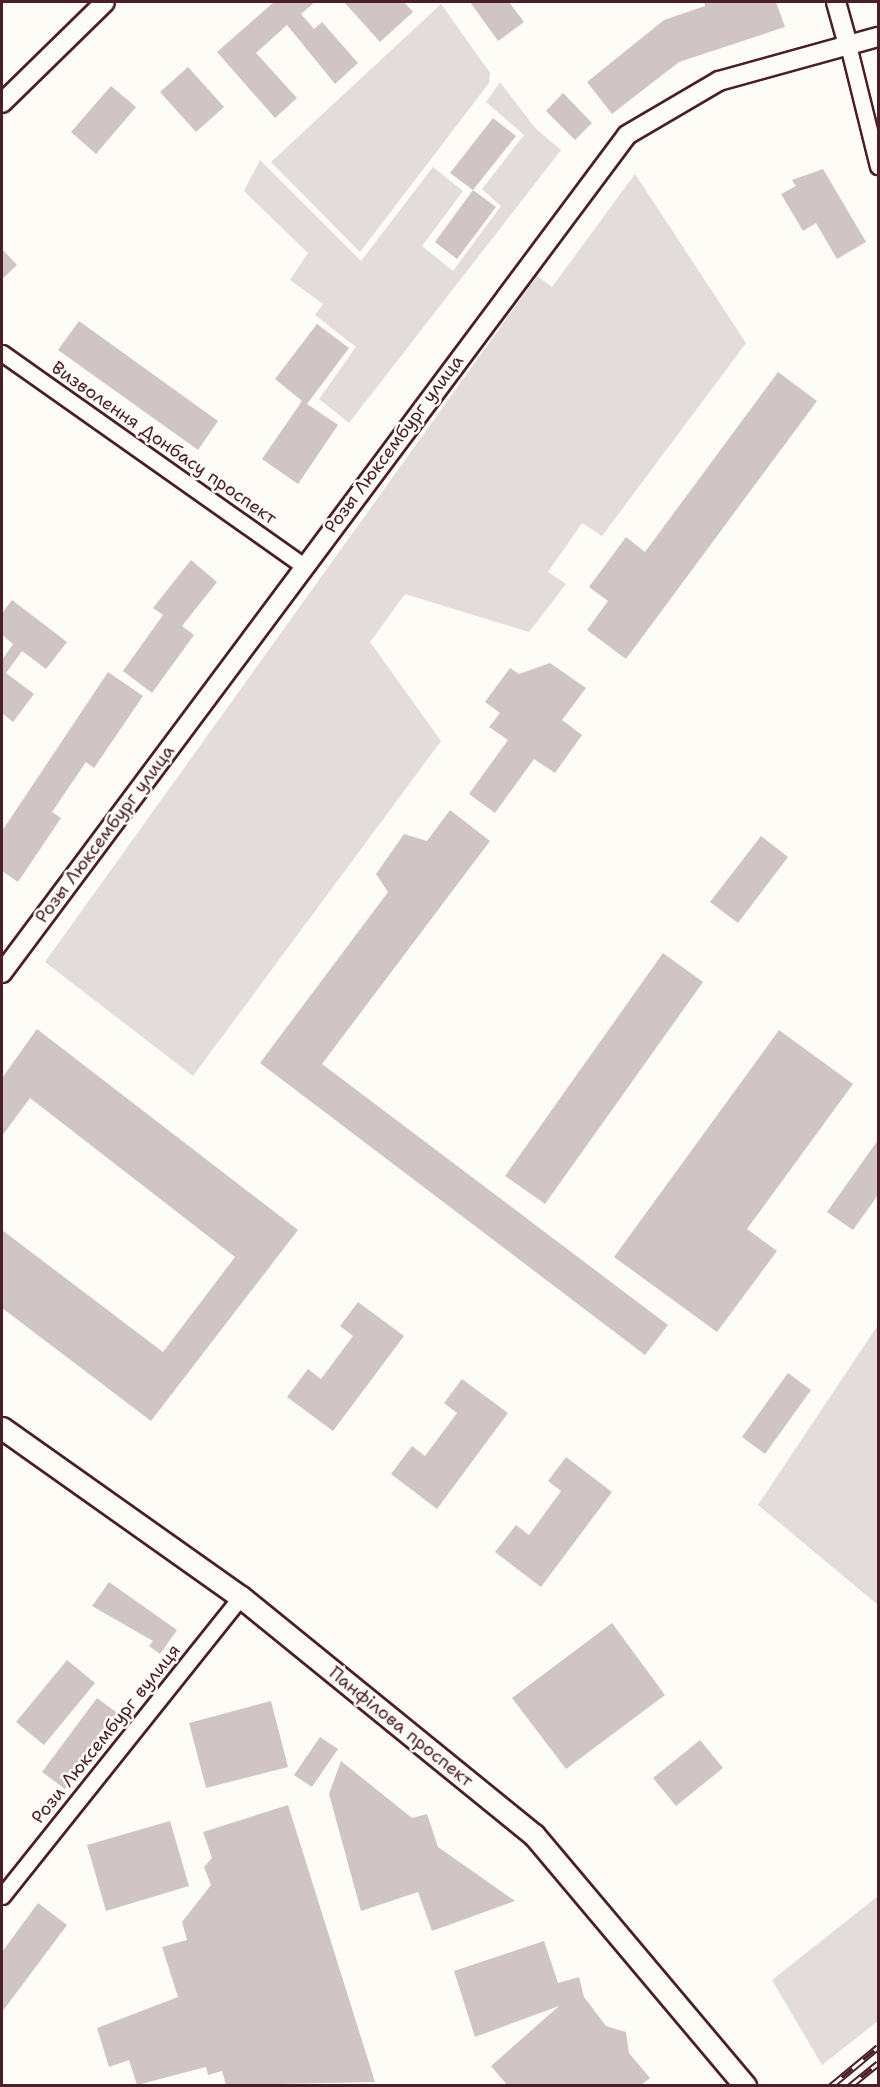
<!DOCTYPE html>
<html>
<head>
<meta charset="utf-8">
<style>
	body { margin:0 }
	#map { position:relative; width:880px; height:2087px; overflow:hidden; background:#fdfcf7; font-family:"Shantell Sans",sans-serif }
	div>[style] { position:absolute }
	[style*='--x'] { left:calc(var(--x)*1px); top:calc(var(--y)*1px); width:calc(var(--w)*1px); rotate:calc(var(--a)*1deg) }
	.green>* { inset:0; background:#e3dcda }
	.building>* { inset:0; background:#d0c5c4 }
	.roads { filter:drop-shadow(2px 0 #4a1f2b) drop-shadow(-2px 0 #4a1f2b) drop-shadow(0 2px #4a1f2b) drop-shadow(0 -2px #4a1f2b) }
	.minor>* { height:15px; margin:-7.5px; padding:0 7.5px; transform-origin:7.5px; border-radius:7.5px; background:#fdfcf7 }
	.tertiary>* { height:18px; margin:-9px; padding:0 9px; transform-origin:9px; border-radius:9px; background:#fdfcf7 }
	.secondary>* { height:21px; margin:-10.5px; padding:0 10.5px; transform-origin:10.5px; border-radius:10.5px; background:#fdfcf7 }
	.rail>* { height:7px; margin-top:-3.5px; transform-origin:0; background:repeating-linear-gradient(90deg,#fdfcf7 0 14px,#4a1f2b 0 28px); box-sizing:border-box; border-block:2px solid #4a1f2b }
	span { translate:-50% -50%; white-space:nowrap; text-align:center; line-height:1.15; -webkit-text-stroke:5px #fdfcf7; paint-order:stroke }
	.street-label { font-size:18px; color:#4a1f2b }
	.frame { position:absolute; inset:0; border:3px solid #4a1f2b; pointer-events:none }
</style>
</head>
<body>
<div id="map">
	<div class="green">
		<i style="clip-path:polygon(441px 4px,490px 73px,489px 83px,360px 252px,271px 162px)"></i>
		<i style="clip-path:polygon(500px 82px,536px 129px,561px 150px,349px 423px,319px 399px,356px 347px,315px 315px,323px 304px,290px 280px,308px 253px,244px 191px,260px 160px,361px 261px,433px 167px,463px 191px,422px 246px,453px 271px,501px 206px,482px 189px,524px 135px,486px 102px)"></i>
		<i style="clip-path:polygon(635px 174px,746px 343px,602px 536px,582px 523px,548px 572px,566px 584px,529px 632px,405px 594px,370px 642px,441px 741px,193px 1076px,45px 962px,537px 276px,552px 287px)"></i>
		<i style="clip-path:polygon(878px 1325px,878px 1605px,758px 1505px)"></i>
		<i style="clip-path:polygon(878px 1896px,878px 2021px,822px 2065px,772px 1980px)"></i>
	</div>
	<div class="building">
		<i style="clip-path:polygon(274px 2px,315px 2px,301px 14px,314px 29px,322px 22px,358px 63px,335px 84px,287px 25px,256px 53px,297px 98px,275px 118px,217px 52px)"></i>
		<i style="clip-path:polygon(344px 2px,404px 2px,413px 12px,380px 42px)"></i>
		<i style="clip-path:polygon(470px 2px,509px 2px,524px 22px,498px 41px)"></i>
		<i style="clip-path:polygon(704px 2px,776px 2px,785px 27px,679px 62px,612px 114px,587px 82px,664px 20px,705px 6px)"></i>
		<i style="clip-path:polygon(188px 67px,224px 107px,196px 132px,160px 92px)"></i>
		<i style="clip-path:polygon(111px 86px,136px 107px,96px 154px,71px 132px)"></i>
		<i style="clip-path:polygon(563px 93px,592px 123px,575px 140px,546px 111px)"></i>
		<i style="clip-path:polygon(493px 118px,516px 136px,473px 190px,496px 207px,457px 259px,435px 242px,473px 190px,450px 173px)"></i>
		<i style="clip-path:polygon(823px 169px,866px 242px,837px 259px,816px 223px,803px 231px,781px 194px,796px 186px,792px 180px)"></i>
		<i style="clip-path:polygon(2px 249px,17px 265px,2px 279px)"></i>
		<i style="clip-path:polygon(79px 321px,218px 421px,198px 450px,58px 350px)"></i>
		<i style="clip-path:polygon(317px 324px,349px 348px,307px 404px,338px 425px,298px 484px,262px 459px,302px 401px,275px 379px)"></i>
		<i style="clip-path:polygon(778px 372px,817px 401px,626px 659px,587px 630px,608px 601px,589px 587px,626px 537px,645px 552px)"></i>
		<i style="clip-path:polygon(191px 560px,217px 582px,182px 626px,194px 635px,152px 693px,123px 671px,163px 615px,153px 608px)"></i>
		<i style="clip-path:polygon(12px 600px,67px 642px,46px 669px,22px 651px,6px 673px,34px 694px,13px 722px,2px 713px,2px 660px,13px 644px,2px 635px,2px 613px)"></i>
		<i style="clip-path:polygon(550px 663px,586px 688px,562px 720px,582px 735px,555px 773px,534px 759px,495px 813px,469px 794px,508px 740px,489px 727px,500px 713px,485px 702px,510px 668px,519px 674px)"></i>
		<i style="clip-path:polygon(108px 672px,143px 696px,94px 768px,86px 762px,52px 812px,61px 818px,18px 882px,2px 871px,2px 831px)"></i>
		<i style="clip-path:polygon(450px 810px,490px 841px,322px 1064px,668px 1325px,645px 1355px,260px 1063px,388px 892px,376px 874px,404px 834px,427px 841px)"></i>
		<i style="clip-path:polygon(761px 836px,788px 857px,738px 923px,710px 902px)"></i>
		<i style="clip-path:polygon(663px 953px,703px 982px,545px 1204px,505px 1176px)"></i>
		<i style="clip-path:polygon(37px 1029px,298px 1230px,151px 1421px,2px 1308px,2px 1230px,163px 1352px,235px 1257px,30px 1098px,2px 1136px,2px 1078px)"></i>
		<i style="clip-path:polygon(779px 1030px,853px 1084px,747px 1229px,777px 1251px,717px 1332px,614px 1257px)"></i>
		<i style="clip-path:polygon(878px 1140px,878px 1195px,853px 1230px,827px 1212px)"></i>
		<i style="clip-path:polygon(358px 1302px,404px 1336px,333px 1431px,287px 1397px,308px 1369px,321px 1379px,353px 1336px,340px 1326px)"></i>
		<i style="clip-path:polygon(788px 1373px,811px 1390px,765px 1454px,742px 1437px)"></i>
		<i style="clip-path:polygon(462px 1379px,508px 1413px,437px 1509px,391px 1474px,412px 1446px,425px 1456px,457px 1413px,444px 1403px)"></i>
		<i style="clip-path:polygon(566px 1457px,612px 1492px,541px 1587px,495px 1552px,516px 1525px,529px 1535px,561px 1491px,548px 1481px)"></i>
		<i style="clip-path:polygon(109px 1582px,177px 1630px,160px 1654px,149px 1646px,153px 1641px,92px 1606px)"></i>
		<i style="clip-path:polygon(612px 1623px,665px 1695px,566px 1769px,512px 1698px)"></i>
		<i style="clip-path:polygon(67px 1660px,95px 1683px,44px 1745px,16px 1722px)"></i>
		<i style="clip-path:polygon(97px 1698px,120px 1715px,65px 1789px,42px 1772px)"></i>
		<i style="clip-path:polygon(271px 1701px,288px 1767px,206px 1788px,189px 1723px)"></i>
		<i style="clip-path:polygon(320px 1737px,338px 1749px,312px 1787px,294px 1775px)"></i>
		<i style="clip-path:polygon(700px 1740px,723px 1768px,676px 1806px,653px 1778px)"></i>
		<i style="clip-path:polygon(341px 1761px,412px 1818px,427px 1814px,438px 1847px,515px 1901px,432px 1931px,418px 1892px,361px 1911px,329px 1794px)"></i>
		<i style="clip-path:polygon(288px 1805px,375px 2082px,226px 2085px,222px 2071px,208px 2075px,206px 2067px,137px 2085px,129px 2060px,109px 2067px,97px 2028px,178px 1997px,162px 1947px,187px 1940px,182px 1922px,211px 1885px,204px 1867px,212px 1858px,203px 1832px)"></i>
		<i style="clip-path:polygon(170px 1821px,189px 1886px,106px 1911px,87px 1845px)"></i>
		<i style="clip-path:polygon(38px 1903px,67px 1925px,2px 2012px,2px 1952px)"></i>
		<i style="clip-path:polygon(544px 1941px,558px 1983px,579px 1977px,584px 1997px,606px 2026px,626px 2032px,629px 2053px,650px 2078px,641px 2085px,507px 2085px,491px 2066px,559px 2006px,475px 2037px,454px 1971px)"></i>
	</div>
	<div class="roads">
		<div class="minor">
			<i style="--x:848;--y:45;--w:125;--a:76.1"></i>
			<i style="--x:2;--y:353;--w:370;--a:35.2"></i>
			<i style="--x:2;--y:1896;--w:383;--a:-51.4"></i>
		</div>
		<div class="tertiary">
			<i style="--x:836;--y:2;--w:45;--a:74.4"></i>
			<i style="--x:2;--y:103;--w:144;--a:-44.4"></i>
			<i style="--x:2;--y:973;--w:1045;--a:-53.28"></i>
			<i style="--x:627;--y:135;--w:107;--a:-30.4"></i>
			<i style="--x:719;--y:81;--w:165;--a:-15.5"></i>
		</div>
		<div class="secondary">
			<i style="--x:2;--y:1428;--w:293;--a:35.3"></i>
			<i style="--x:241;--y:1597;--w:377;--a:39.1"></i>
			<i style="--x:534;--y:1835;--w:328;--a:49.9"></i>
		</div>
	</div>
	<div class="rail">
		<i style="--x:831;--y:2086;--w:61;--a:-39.7"></i>
		<i style="--x:850;--y:2086;--w:36;--a:-39"></i>
	</div>
	<div class="street-label">
		<span style="left:164px;top:443px;rotate:35deg">Визволення Донбасу проспект</span>
		<span style="left:394px;top:444px;rotate:-53deg">Розы Люксембург улица</span>
		<span style="left:105px;top:834px;rotate:-53deg">Розы Люксембург улица</span>
		<span style="left:401px;top:1727px;rotate:39deg">Панфілова проспект</span>
		<span style="left:106px;top:1734px;rotate:-51deg">Рози Люксембург вулиця</span>
	</div>
	<div class="frame"></div>
</div>
</body>
</html>
